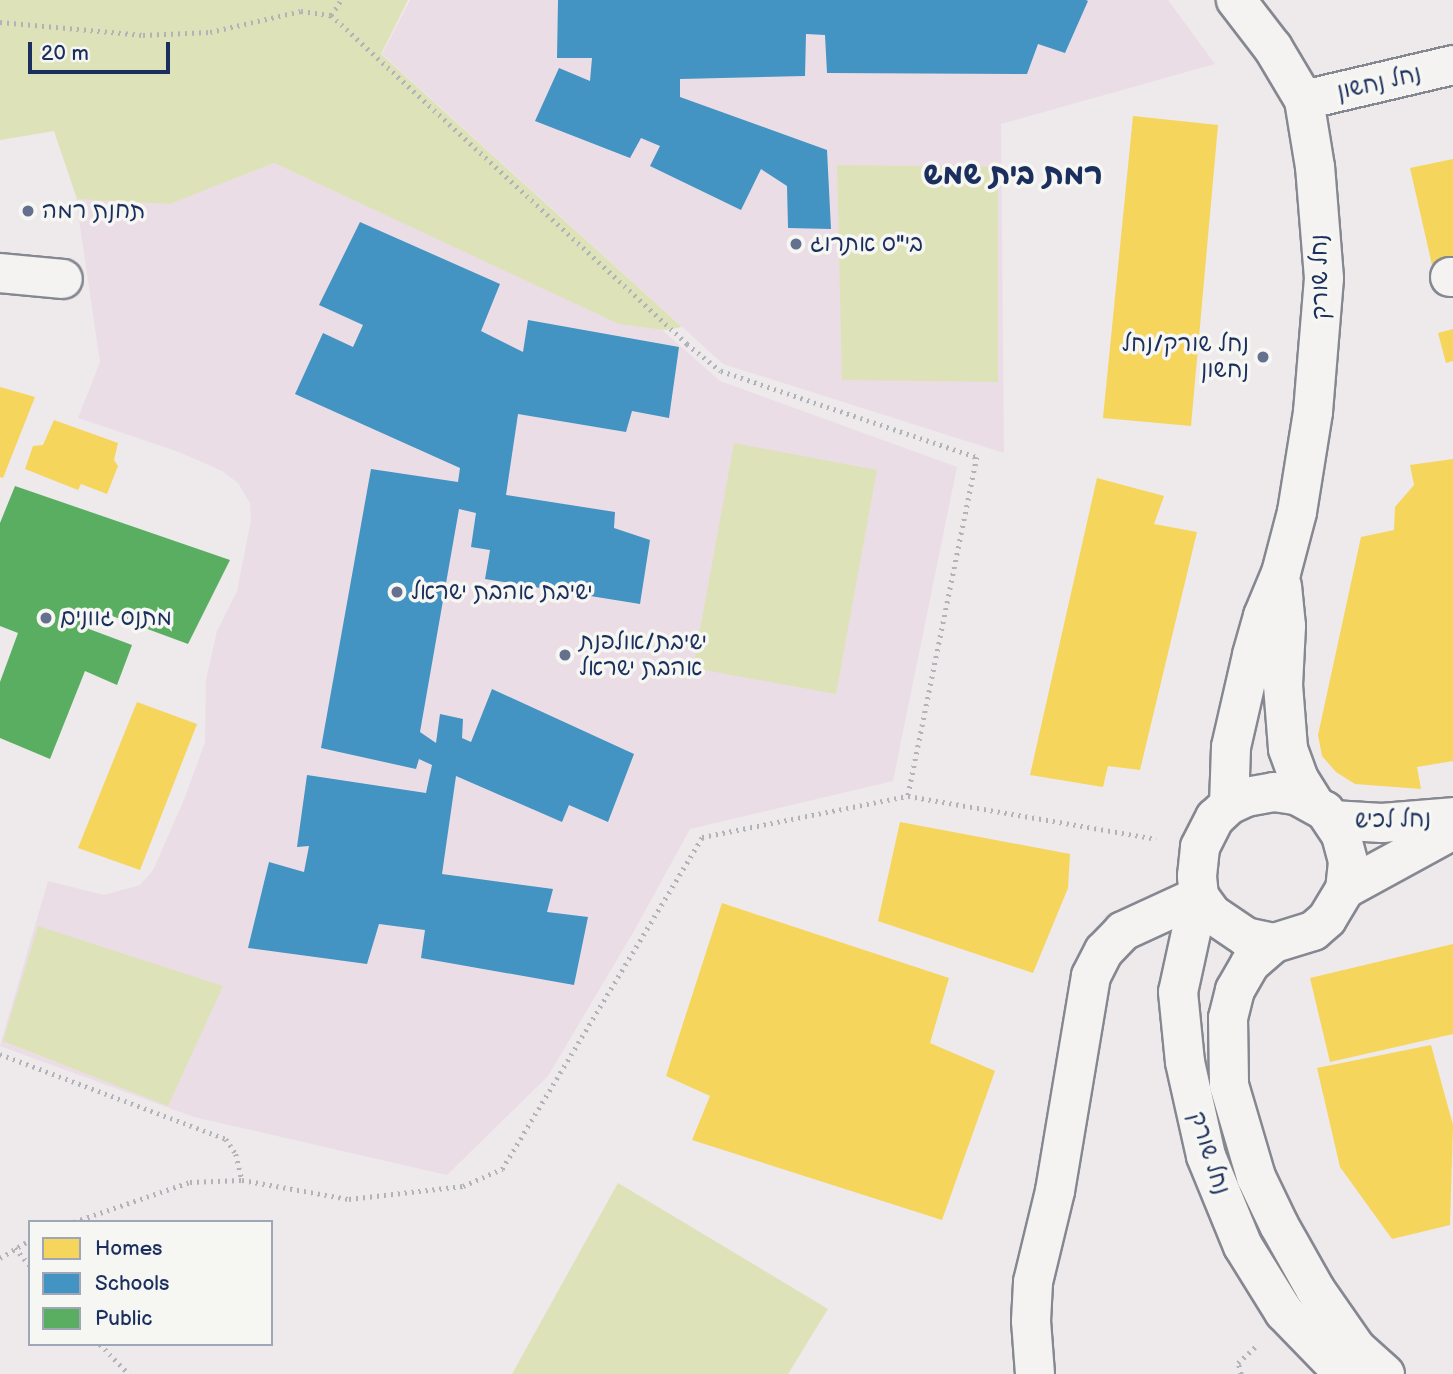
<!DOCTYPE html>
<html>
<head>
<meta charset="utf-8">
<style>
	body { margin:0 }
	#map { position:relative; width:1453px; height:1374px; overflow:hidden; background:#eee9eb; font-family:"Balsamiq Sans","Playpen Sans Hebrew",sans-serif }
	div>[style] { position:absolute }
	[style*='--x'] { left:calc(var(--x)*1px); top:calc(var(--y)*1px); width:calc(var(--w)*1px); rotate:calc(var(--a)*1deg) }
	.built>* { inset:0; background:#ebdde5 }
	.green>* { inset:0; background:#dee2b8 }
	.homes>* { inset:0; background:#f6d55c }
	.schools>* { inset:0; background:#4393c3 }
	.public>* { inset:0; background:#5aae61 }
	.path>* { height:4.5px; margin-top:-2.25px; transform-origin:0; background:repeating-linear-gradient(90deg,#b1b3b8 0 2px,transparent 0 7px) }
	.roads { filter:drop-shadow(2px 0 #868891) drop-shadow(-2px 0 #868891) drop-shadow(0 2px #868891) drop-shadow(0 -2px #868891) }
	.street>* { height:38px; margin:-19px; padding:0 19px; transform-origin:19px; border-radius:19px; background:#f4f3f2 }
	.secondary>* { height:38px; margin:-19px; padding:0 19px; transform-origin:19px; border-radius:19px; background:#f4f3f2 }
	.dots>* { width:19px; height:19px; translate:-50% -50%; box-sizing:border-box; border:4px solid #f6f6f2; border-radius:50% }
	span { translate:-50% -50%; white-space:nowrap; text-align:center; line-height:1.15; -webkit-text-stroke:7px #f6f6f2; paint-order:stroke }
	.street-label { font-size:23px; color:#1b2f5e }
	.poi-label { font-size:23px; color:#1b2f5e }
	.left { translate:0 -50%; text-align:left }
	.right { translate:-100% -50%; text-align:right }
	.district-label { font-size:30px; color:#1b2f5e; font-weight:700 }
	.legend { position:absolute; left:28px; top:1220px; width:245px; height:126px; box-sizing:border-box; background:#f6f6f2; border:2px solid #9ea6b7; margin:0; padding:9px 12px; list-style:none; font-size:21px; color:#1b2f5e }
	.legend li { display:flex; align-items:center; gap:14px; height:35px }
	.legend b { width:35px; border:2px solid #9ea6b7 }
	.scale { position:absolute; left:28px; top:42px; width:142px; height:32px; box-sizing:border-box; border:4px solid #1b2f5e; border-top:0; padding-left:9px; font-size:21px; line-height:24px; white-space:nowrap; color:#1b2f5e; -webkit-text-stroke:5px #f6f6f2; paint-order:stroke }
</style>
</head>
<body>
<div id="map">
	<div class="built">
		<i style="clip-path:polygon(410px 0,1168px 0,1215px 64px,1001px 124px,1004px 453px,723px 364px,382px 54px)"></i>
		<i style="clip-path:polygon(274px 163px,615px 321px,661px 329px,720px 381px,957px 467px,893px 781px,690px 829px,634px 931px,548px 1076px,447px 1175px,194px 1117px,0 1046px,48px 881px,104px 895px,140px 885px,153px 870px,184px 800px,205px 742px,206px 680px,217px 631px,237px 591px,251px 520px,250px 503px,238px 483px,222px 471px,179px 452px,78px 418px,100px 362px,76px 199px,173px 202px)"></i>
	</div>
	<div class="green">
		<i style="clip-path:polygon(0 0,408px 0,381px 54px,682px 327px,665px 330px,619px 324px,274px 163px,170px 204px,77px 199px,54px 131px,0 140px)"></i>
		<i style="clip-path:polygon(837px 165px,998px 167px,998px 382px,842px 380px)"></i>
		<i style="clip-path:polygon(734px 443px,877px 470px,836px 694px,693px 668px)"></i>
		<i style="clip-path:polygon(38px 926px,223px 986px,168px 1106px,3px 1041px)"></i>
		<i style="clip-path:polygon(618px 1183px,828px 1309px,788px 1374px,512px 1374px)"></i>
	</div>
	<div class="homes">
		<i style="clip-path:polygon(1133px 116px,1218px 125px,1191px 426px,1103px 418px)"></i>
		<i style="clip-path:polygon(1453px 159px,1453px 260px,1432px 265px,1410px 168px)"></i>
		<i style="clip-path:polygon(1453px 329px,1453px 361px,1446px 363px,1438px 333px)"></i>
		<i style="clip-path:polygon(0 387px,35px 397px,3px 478px,0 477px)"></i>
		<i style="clip-path:polygon(54px 420px,118px 443px,114px 460px,118px 466px,107px 494px,81px 484px,78px 490px,25px 469px,33px 446px,43px 445px)"></i>
		<i style="clip-path:polygon(1453px 459px,1453px 761px,1417px 767px,1421px 789px,1355px 784px,1336px 772px,1322px 756px,1318px 735px,1361px 537px,1394px 530px,1395px 507px,1414px 485px,1410px 465px)"></i>
		<i style="clip-path:polygon(1097px 478px,1164px 496px,1154px 524px,1197px 532px,1140px 770px,1108px 766px,1103px 787px,1030px 775px)"></i>
		<i style="clip-path:polygon(137px 702px,197px 724px,140px 870px,78px 848px)"></i>
		<i style="clip-path:polygon(900px 822px,1070px 854px,1068px 888px,1033px 973px,878px 921px)"></i>
		<i style="clip-path:polygon(722px 903px,949px 978px,930px 1043px,995px 1071px,942px 1220px,692px 1140px,710px 1096px,666px 1076px)"></i>
		<i style="clip-path:polygon(1453px 944px,1453px 1034px,1330px 1062px,1310px 978px)"></i>
		<i style="clip-path:polygon(1431px 1045px,1453px 1125px,1450px 1225px,1392px 1239px,1340px 1167px,1317px 1068px)"></i>
	</div>
	<div class="schools">
		<i style="clip-path:polygon(558px 0,1086px 0,1088px 1px,1065px 53px,1038px 44px,1027px 74px,827px 73px,825px 35px,806px 34px,805px 76px,680px 79px,680px 97px,827px 150px,831px 229px,788px 228px,787px 186px,761px 169px,741px 210px,650px 166px,660px 146px,641px 138px,630px 158px,535px 121px,559px 68px,590px 81px,592px 58px,557px 58px)"></i>
		<i style="clip-path:polygon(360px 222px,500px 284px,481px 331px,523px 352px,528px 320px,679px 347px,669px 418px,632px 411px,626px 432px,518px 414px,506px 495px,615px 512px,614px 528px,650px 540px,640px 604px,485px 579px,490px 550px,471px 547px,476px 513px,459px 509px,420px 732px,436px 743px,440px 714px,463px 719px,462px 738px,471px 742px,492px 689px,634px 754px,608px 822px,569px 805px,562px 822px,456px 776px,442px 874px,553px 889px,547px 912px,588px 917px,574px 985px,421px 958px,425px 930px,379px 924px,367px 964px,248px 948px,269px 862px,304px 872px,309px 846px,297px 847px,307px 775px,426px 793px,432px 765px,419px 759px,416px 769px,321px 748px,371px 469px,458px 482px,460px 468px,295px 394px,323px 333px,353px 347px,363px 325px,319px 305px)"></i>
	</div>
	<div class="public">
		<i style="clip-path:polygon(15px 486px,230px 560px,188px 644px,96px 610px,89px 629px,132px 645px,117px 685px,85px 671px,50px 759px,0 738px,0 682px,18px 633px,0 626px,0 523px)"></i>
	</div>
	<div class="path">
		<i style="--x:331;--y:15;--w:485;--a:42.7"></i>
		<i style="--x:687;--y:344;--w:43;--a:38.5"></i>
		<i style="--x:721;--y:371;--w:270;--a:18.6"></i>
		<i style="--x:977;--y:457;--w:346;--a:101.5"></i>
		<i style="--x:0;--y:22;--w:144;--a:5.2"></i>
		<i style="--x:143;--y:35;--w:67;--a:-2.6"></i>
		<i style="--x:210;--y:32;--w:93;--a:-13"></i>
		<i style="--x:301;--y:11;--w:30;--a:8"></i>
		<i style="--x:331;--y:15;--w:18;--a:-56"></i>
		<i style="--x:0;--y:1054;--w:241;--a:20.6"></i>
		<i style="--x:226;--y:1139;--w:18;--a:56"></i>
		<i style="--x:236;--y:1154;--w:27;--a:77"></i>
		<i style="--x:74;--y:1222;--w:123;--a:-19"></i>
		<i style="--x:190;--y:1182;--w:52;--a:-2.2"></i>
		<i style="--x:242;--y:1180;--w:109;--a:10.1"></i>
		<i style="--x:349;--y:1199;--w:115;--a:-6.5"></i>
		<i style="--x:463;--y:1186;--w:43;--a:-23.6"></i>
		<i style="--x:502;--y:1169;--w:388;--a:-58.9"></i>
		<i style="--x:702;--y:837;--w:210;--a:-11.3"></i>
		<i style="--x:908;--y:796;--w:252;--a:9.8"></i>
		<i style="--x:15;--y:1248;--w:23;--a:49"></i>
		<i style="--x:0;--y:1258;--w:35;--a:-31"></i>
		<i style="--x:100;--y:1344;--w:42;--a:46"></i>
		<i style="--x:1241;--y:1374;--w:11;--a:-105"></i>
		<i style="--x:1238;--y:1363;--w:26;--a:-43"></i>
	</div>
	<div class="roads">
		<div class="street">
			<i style="--x:1304;--y:100;--w:153;--a:-13.2"></i>
			<i style="--x:0;--y:273;--w:63;--a:5.4"></i>
			<i style="--x:1450;--y:277;--w:3;--a:0"></i>
			<i style="--x:1332;--y:820;--w:50;--a:3.4"></i>
			<i style="--x:1382;--y:823;--w:71;--a:-4.8"></i>
			<i style="--x:1345;--y:889;--w:123;--a:-28.6"></i>
			<i style="--x:1035;--y:1374;--w:53;--a:-94.3"></i>
			<i style="--x:1031;--y:1321;--w:39;--a:-87"></i>
			<i style="--x:1033;--y:1282;--w:94;--a:-76.4"></i>
			<i style="--x:1055;--y:1191;--w:218;--a:-80.5"></i>
			<i style="--x:1091;--y:976;--w:28;--a:-63"></i>
			<i style="--x:1104;--y:951;--w:28;--a:-46"></i>
			<i style="--x:1123;--y:931;--w:84;--a:-24.7"></i>
		</div>
		<div class="secondary">
			<i style="--x:1282;--y:586;--w:40;--a:84.3"></i>
			<i style="--x:1286;--y:626;--w:59;--a:92.9"></i>
			<i style="--x:1283;--y:685;--w:64;--a:85.5"></i>
			<i style="--x:1288;--y:749;--w:32;--a:70"></i>
			<i style="--x:1299;--y:779;--w:28;--a:58"></i>
			<i style="--x:1274;--y:792;--w:22;--a:8"></i>
			<i style="--x:1296;--y:795;--w:33;--a:29"></i>
			<i style="--x:1325;--y:811;--w:29;--a:56"></i>
			<i style="--x:1341;--y:835;--w:28;--a:75"></i>
			<i style="--x:1348;--y:862;--w:27;--a:96"></i>
			<i style="--x:1345;--y:889;--w:35;--a:121"></i>
			<i style="--x:1327;--y:919;--w:18;--a:139"></i>
			<i style="--x:1313;--y:931;--w:41;--a:162.9"></i>
			<i style="--x:1274;--y:943;--w:29;--a:-168"></i>
			<i style="--x:1246;--y:937;--w:41;--a:-145.9"></i>
			<i style="--x:1212;--y:914;--w:22;--a:-126"></i>
			<i style="--x:1199;--y:896;--w:20;--a:-96"></i>
			<i style="--x:1197;--y:876;--w:29;--a:-84"></i>
			<i style="--x:1200;--y:847;--w:33;--a:-63"></i>
			<i style="--x:1215;--y:818;--w:19;--a:-43"></i>
			<i style="--x:1229;--y:805;--w:19;--a:-25"></i>
			<i style="--x:1246;--y:797;--w:28;--a:-10"></i>
			<i style="--x:1229;--y:805;--w:58;--a:-88"></i>
			<i style="--x:1231;--y:747;--w:94;--a:-77.1"></i>
			<i style="--x:1252;--y:655;--w:41;--a:-74.2"></i>
			<i style="--x:1263;--y:616;--w:47;--a:-67.3"></i>
			<i style="--x:1281;--y:573;--w:63;--a:-75.3"></i>
			<i style="--x:1297;--y:512;--w:101;--a:-80.9"></i>
			<i style="--x:1313;--y:412;--w:134;--a:-85.3"></i>
			<i style="--x:1324;--y:278;--w:111;--a:-94.6"></i>
			<i style="--x:1315;--y:167;--w:68;--a:-99.3"></i>
			<i style="--x:1304;--y:100;--w:61;--a:-120.8"></i>
			<i style="--x:1273;--y:48;--w:61;--a:-127.6"></i>
			<i style="--x:1199;--y:896;--w:98;--a:102.3"></i>
			<i style="--x:1178;--y:992;--w:70;--a:84.3"></i>
			<i style="--x:1185;--y:1062;--w:96;--a:77.4"></i>
			<i style="--x:1206;--y:1156;--w:97;--a:67.7"></i>
			<i style="--x:1243;--y:1246;--w:78;--a:58.2"></i>
			<i style="--x:1284;--y:1312;--w:86;--a:45.9"></i>
			<i style="--x:1274;--y:943;--w:32;--a:139"></i>
			<i style="--x:1250;--y:964;--w:30;--a:120"></i>
			<i style="--x:1235;--y:990;--w:29;--a:104"></i>
			<i style="--x:1228;--y:1018;--w:67;--a:89.1"></i>
			<i style="--x:1229;--y:1085;--w:96;--a:73.6"></i>
			<i style="--x:1256;--y:1177;--w:53;--a:64.4"></i>
			<i style="--x:1279;--y:1225;--w:73;--a:60.6"></i>
			<i style="--x:1315;--y:1289;--w:72;--a:55.2"></i>
			<i style="--x:1356;--y:1348;--w:39;--a:42"></i>
		</div>
	</div>
	<div class="dots">
		<i style="left:28px;top:211px;background:#65708f"></i>
		<i style="left:796px;top:244px;background:#65708f"></i>
		<i style="left:1263px;top:357px;background:#65708f"></i>
		<i style="left:397px;top:592px;background:#65708f"></i>
		<i style="left:46px;top:618px;background:#65708f"></i>
		<i style="left:565px;top:655px;background:#65708f"></i>
	</div>
	<div class="street-label">
		<span style="left:1379px;top:83px;rotate:-13deg">נחל נחשון</span>
		<span style="left:1320px;top:277px;rotate:-91deg">נחל שורק</span>
		<span style="left:1393px;top:820px;rotate:-1deg">נחל לכיש</span>
		<span style="left:1209px;top:1153px;rotate:72deg">נחל שורק</span>
	</div>
	<div class="poi-label">
		<span class="left" style="left:42px;top:211px">תחנת רמה</span>
		<span class="left" style="left:810px;top:244px">בי"ס אתרוג</span>
		<span class="right" style="left:1249px;top:357px">נחל שורק/נחל<br>נחשון</span>
		<span class="left" style="left:411px;top:592px">ישיבת אהבת ישראל</span>
		<span class="left" style="left:60px;top:618px">מתנס גוונים</span>
		<span class="left" style="left:579px;top:655px">ישיבת/אולפנת<br>אהבת ישראל</span>
	</div>
	<div class="district-label">
		<span style="left:1013px;top:175px">רמת בית שמש</span>
	</div>
	<ul class="legend">
	<li><b style="height:19px;background:#f6d55c"></b>Homes</li>
	<li><b style="height:19px;background:#4393c3"></b>Schools</li>
	<li><b style="height:19px;background:#5aae61"></b>Public</li>
	</ul>
	<div class="scale">20 m</div>
</div>
</body>
</html>
